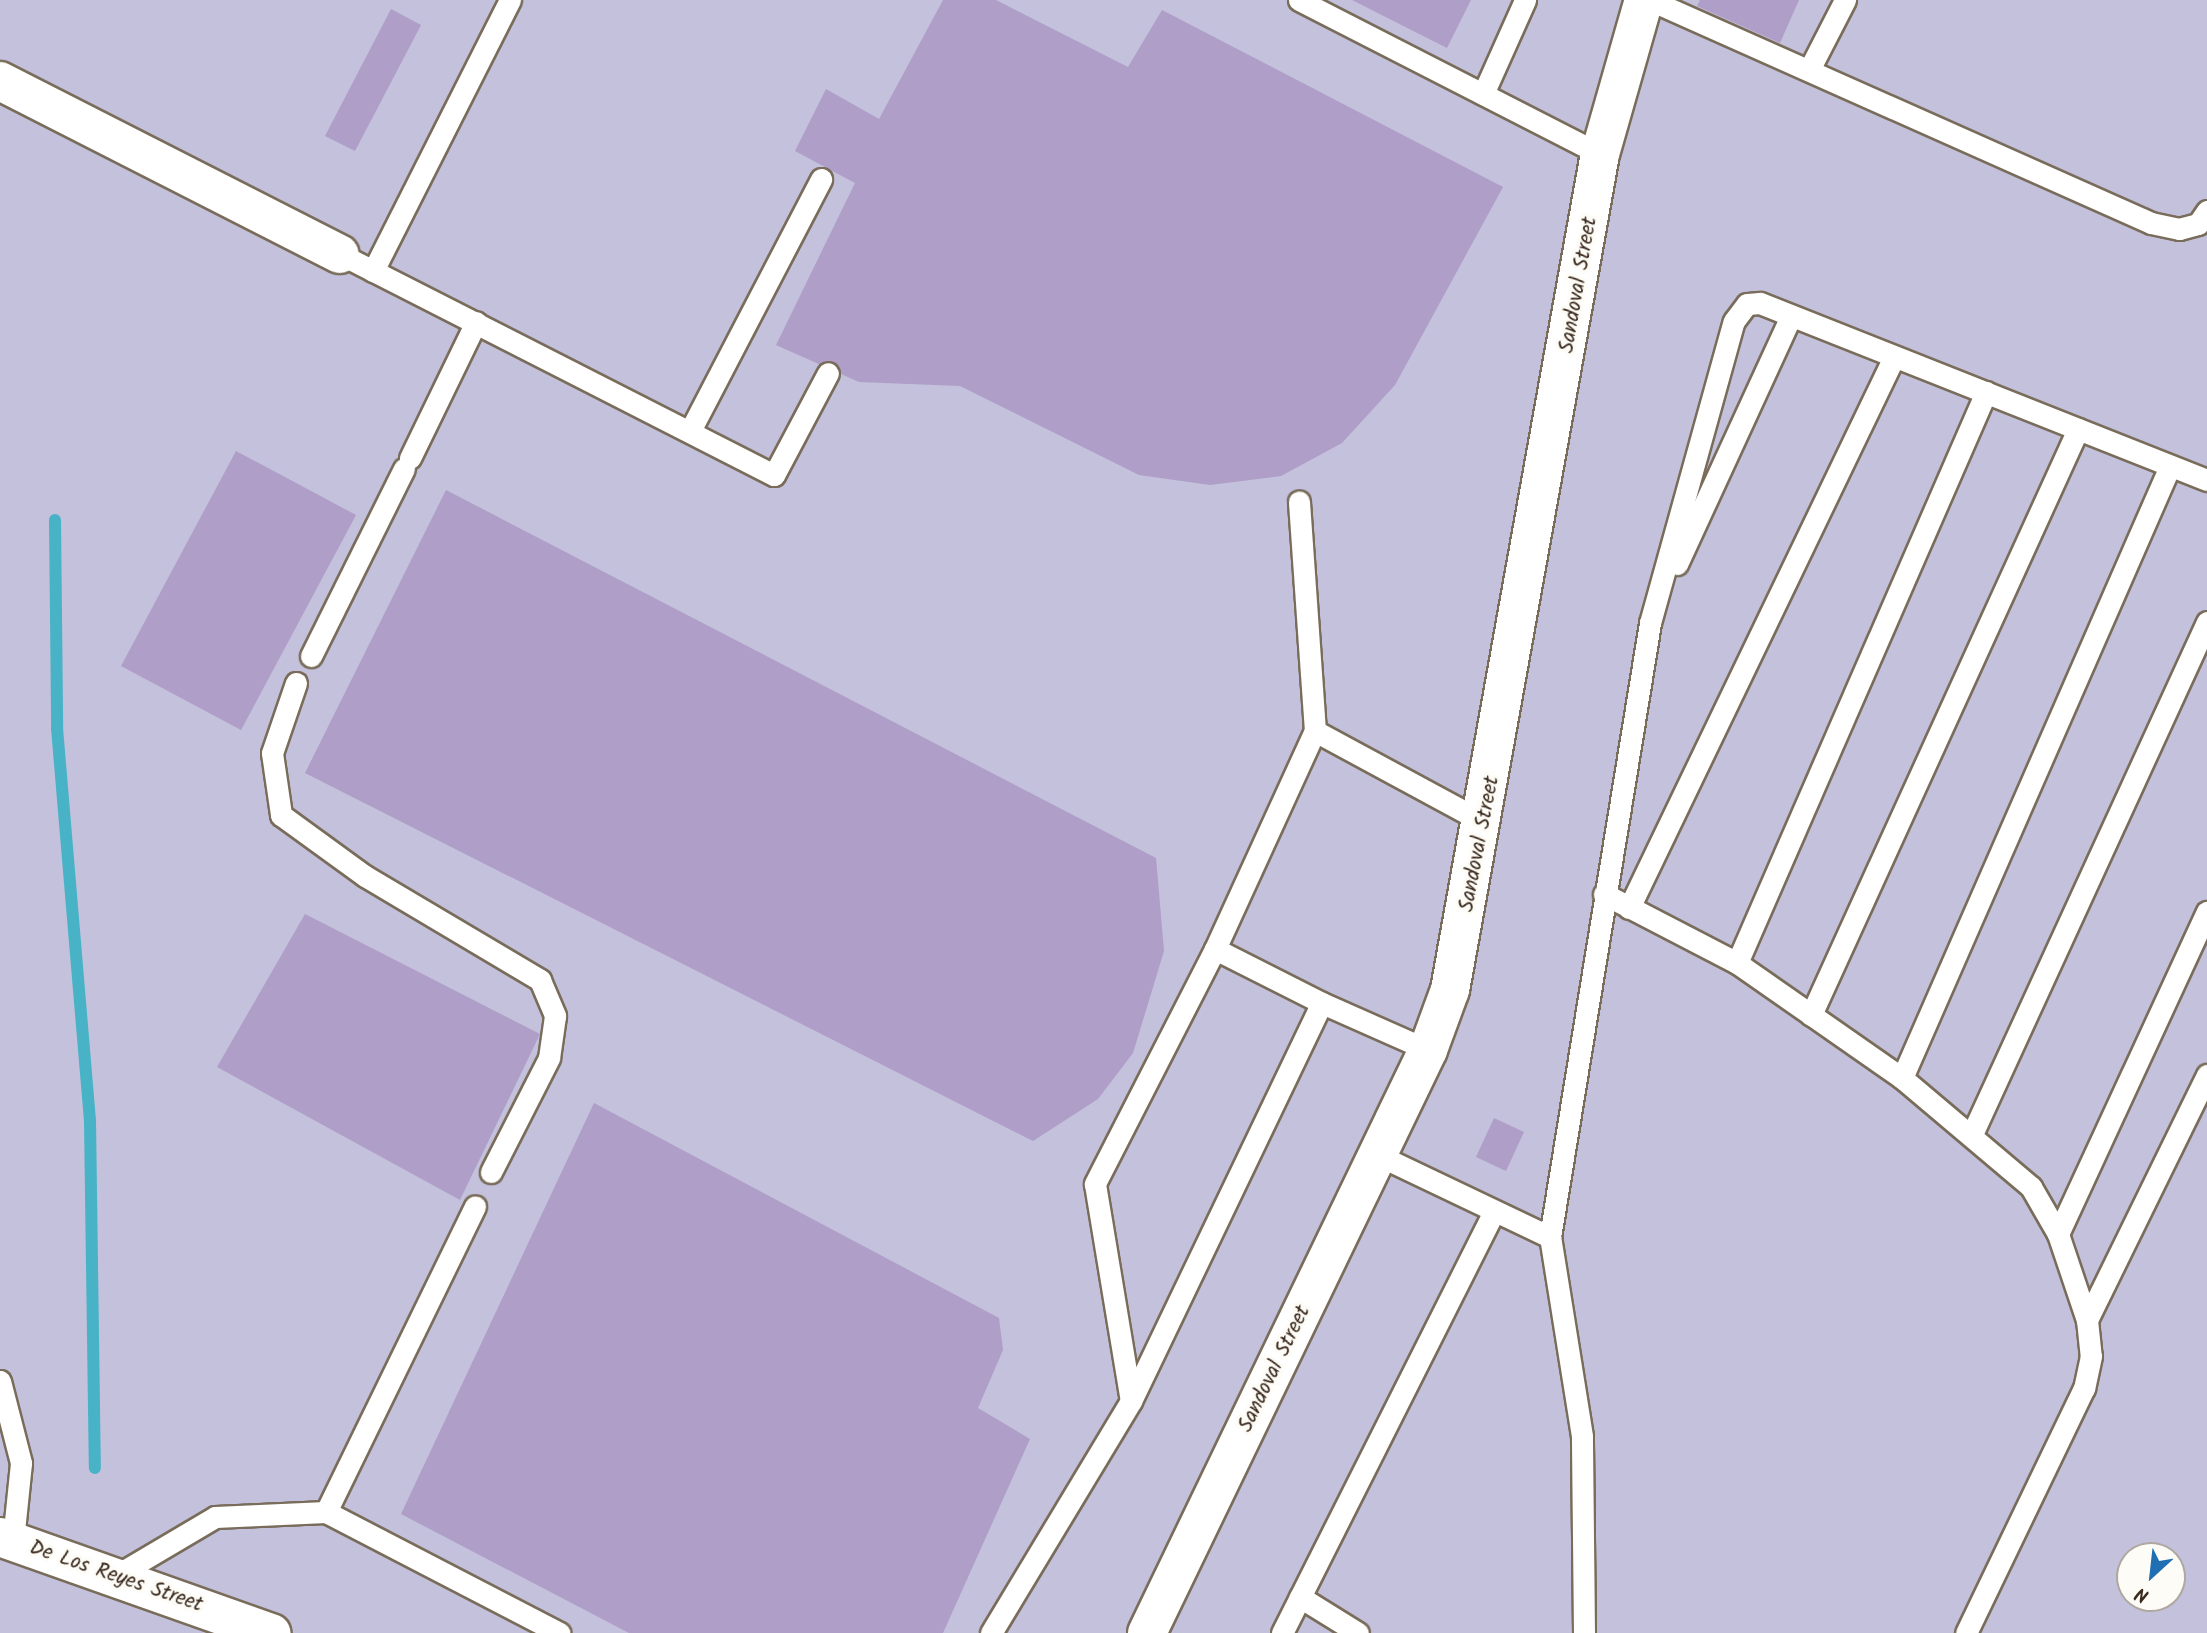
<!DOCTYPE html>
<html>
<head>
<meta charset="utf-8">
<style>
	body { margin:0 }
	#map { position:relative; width:2207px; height:1633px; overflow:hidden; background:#ebe6c8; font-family:Kalam,sans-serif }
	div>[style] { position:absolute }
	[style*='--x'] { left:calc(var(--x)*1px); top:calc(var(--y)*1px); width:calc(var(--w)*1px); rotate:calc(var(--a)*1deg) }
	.industrial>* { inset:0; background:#c3c1db }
	.stream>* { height:12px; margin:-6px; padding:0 6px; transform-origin:6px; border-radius:6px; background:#48b2c6 }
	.building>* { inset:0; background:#af9ec7 }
	.roads { filter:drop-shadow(2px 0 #796c5a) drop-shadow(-2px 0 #796c5a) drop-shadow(0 2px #796c5a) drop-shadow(0 -2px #796c5a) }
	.service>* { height:21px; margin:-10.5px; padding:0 10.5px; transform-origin:10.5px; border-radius:10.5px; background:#fff }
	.minor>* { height:38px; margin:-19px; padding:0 19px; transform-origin:19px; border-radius:19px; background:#fff }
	span { translate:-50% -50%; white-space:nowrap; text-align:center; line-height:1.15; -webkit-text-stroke:7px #fdfcf7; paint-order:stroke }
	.street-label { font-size:21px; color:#3b2a1e }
	.north { position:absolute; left:2116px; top:1542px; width:70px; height:70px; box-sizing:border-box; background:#fdfcf7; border:2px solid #afa8a0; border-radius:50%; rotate:207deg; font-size:19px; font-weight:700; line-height:28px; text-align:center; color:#3b2a1e }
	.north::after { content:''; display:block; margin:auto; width:24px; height:32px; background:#1f6fb2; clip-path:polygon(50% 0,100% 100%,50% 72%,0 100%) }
</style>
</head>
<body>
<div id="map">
	<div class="industrial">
		<i style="clip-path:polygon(evenodd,0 0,2207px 0,2207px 1633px,0 1633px,0 0,2130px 1556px,2172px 1556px,2172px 1598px,2130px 1598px,2130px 1556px)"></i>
	</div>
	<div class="stream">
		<i style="--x:55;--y:520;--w:208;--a:89.4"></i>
		<i style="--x:57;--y:728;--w:394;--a:85.2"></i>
		<i style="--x:90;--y:1121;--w:347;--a:89.2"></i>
	</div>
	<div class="building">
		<i style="clip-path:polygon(943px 0,996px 0,1128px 67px,1162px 10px,1503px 187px,1395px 385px,1342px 443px,1281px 476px,1210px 485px,1139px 475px,960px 386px,859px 382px,776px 345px,855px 183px,795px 151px,826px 89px,879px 119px)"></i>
		<i style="clip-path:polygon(1352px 0,1471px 0,1447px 48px)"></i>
		<i style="clip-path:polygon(1700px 0,1799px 0,1780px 43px,1697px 6px)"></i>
		<i style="clip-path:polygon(391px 9px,421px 25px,355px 151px,325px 136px)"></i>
		<i style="clip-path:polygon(236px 451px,356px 515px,241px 730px,121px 666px)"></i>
		<i style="clip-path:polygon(446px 490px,1156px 858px,1164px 951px,1133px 1053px,1098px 1099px,1033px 1141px,305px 773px)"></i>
		<i style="clip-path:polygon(305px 914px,540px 1034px,460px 1200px,217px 1067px)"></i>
		<i style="clip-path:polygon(594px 1103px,999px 1318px,1003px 1350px,978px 1408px,1030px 1439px,943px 1633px,629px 1633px,401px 1514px)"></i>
		<i style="clip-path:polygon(1494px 1118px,1524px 1132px,1506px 1171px,1476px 1157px)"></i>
	</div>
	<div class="roads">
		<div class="service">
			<i style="--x:1299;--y:0;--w:338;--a:27.1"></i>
			<i style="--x:1650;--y:0;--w:548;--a:23.99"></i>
			<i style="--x:2151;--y:223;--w:29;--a:12"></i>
			<i style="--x:2179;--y:229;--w:20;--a:-15"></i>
			<i style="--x:2198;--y:224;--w:16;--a:-55"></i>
			<i style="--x:1809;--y:70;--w:79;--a:-62.8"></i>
			<i style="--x:1483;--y:94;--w:103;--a:-65.9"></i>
			<i style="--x:340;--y:254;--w:487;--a:27"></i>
			<i style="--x:774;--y:475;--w:115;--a:-62.1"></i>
			<i style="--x:373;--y:271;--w:304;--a:-63.2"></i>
			<i style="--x:690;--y:431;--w:284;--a:-62.5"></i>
			<i style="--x:410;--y:458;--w:151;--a:-64.1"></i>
			<i style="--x:1677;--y:564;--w:273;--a:-65.3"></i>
			<i style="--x:311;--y:656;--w:209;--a:-63.6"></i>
			<i style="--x:296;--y:683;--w:74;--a:108.9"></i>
			<i style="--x:272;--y:753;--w:63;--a:81.7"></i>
			<i style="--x:281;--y:815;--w:104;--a:36"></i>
			<i style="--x:365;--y:876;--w:204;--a:30.7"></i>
			<i style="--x:540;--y:980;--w:39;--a:67"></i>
			<i style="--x:555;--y:1016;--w:42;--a:98.1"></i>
			<i style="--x:549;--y:1058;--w:128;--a:117"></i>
			<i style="--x:1315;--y:731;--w:193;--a:28.4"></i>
			<i style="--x:1604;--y:894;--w:150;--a:27.4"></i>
			<i style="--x:1737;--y:963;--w:201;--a:34.9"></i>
			<i style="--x:1902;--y:1078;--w:169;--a:40.2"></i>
			<i style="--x:2031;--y:1187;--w:54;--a:60.1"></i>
			<i style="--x:2058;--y:1234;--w:91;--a:71.4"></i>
			<i style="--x:2087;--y:1320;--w:36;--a:84"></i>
			<i style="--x:2091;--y:1356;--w:33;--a:102"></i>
			<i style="--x:2084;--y:1388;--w:272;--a:115.7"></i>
			<i style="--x:1629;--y:908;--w:611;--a:-64.32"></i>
			<i style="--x:1215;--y:949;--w:240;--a:-65.4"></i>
			<i style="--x:1315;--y:731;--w:230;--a:-94"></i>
			<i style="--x:1737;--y:963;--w:623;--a:-66.44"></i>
			<i style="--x:1322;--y:1003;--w:116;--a:23.9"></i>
			<i style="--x:1811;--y:1015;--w:644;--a:-65.5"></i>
			<i style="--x:1902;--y:1078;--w:668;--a:-66.35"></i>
			<i style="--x:1973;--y:1132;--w:561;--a:-65.35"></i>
			<i style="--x:1378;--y:1155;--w:191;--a:25.5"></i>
			<i style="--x:2058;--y:1234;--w:355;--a:-65.2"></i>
			<i style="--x:2087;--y:1320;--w:273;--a:-63.9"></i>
			<i style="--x:0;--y:1381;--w:85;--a:75.6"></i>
			<i style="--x:21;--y:1463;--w:78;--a:95.9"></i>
			<i style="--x:326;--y:1512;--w:263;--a:27.4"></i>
			<i style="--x:117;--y:1575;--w:114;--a:-30.6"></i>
			<i style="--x:215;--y:1517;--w:111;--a:-2.6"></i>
			<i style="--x:326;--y:1512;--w:340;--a:-64"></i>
			<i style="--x:1300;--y:1597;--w:68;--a:31.8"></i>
			<i style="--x:991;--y:1633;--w:271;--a:-58.9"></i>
			<i style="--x:1131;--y:1401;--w:441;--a:-64.4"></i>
			<i style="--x:1322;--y:1003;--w:120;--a:-153.2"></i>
			<i style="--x:1215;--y:949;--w:264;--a:117.1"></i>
			<i style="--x:1095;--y:1184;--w:220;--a:80.6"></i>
			<i style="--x:1282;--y:1633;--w:472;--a:-63.3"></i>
			<i style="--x:1584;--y:1633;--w:197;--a:-90.6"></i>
			<i style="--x:1582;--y:1436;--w:202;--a:-99.1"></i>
			<i style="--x:1550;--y:1237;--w:622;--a:-80.75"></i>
			<i style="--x:1650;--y:623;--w:313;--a:-74.5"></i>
			<i style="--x:1734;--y:321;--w:21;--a:-53"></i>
			<i style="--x:1747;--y:304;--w:13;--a:-4"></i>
			<i style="--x:1760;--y:303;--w:481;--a:21.6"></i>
		</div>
		<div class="minor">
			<i style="--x:0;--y:81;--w:381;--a:27"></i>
			<i style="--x:0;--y:1537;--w:288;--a:19.5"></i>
			<i style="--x:1147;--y:1633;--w:647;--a:-64.27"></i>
			<i style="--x:1428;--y:1050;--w:64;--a:-69.9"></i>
			<i style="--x:1450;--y:990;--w:849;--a:-79.83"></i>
			<i style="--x:1600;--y:154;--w:160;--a:-74.1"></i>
		</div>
	</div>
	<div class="street-label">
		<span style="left:1579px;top:285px;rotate:-80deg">Sandoval Street</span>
		<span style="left:1480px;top:844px;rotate:-79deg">Sandoval Street</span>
		<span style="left:1275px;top:1369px;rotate:-64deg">Sandoval Street</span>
		<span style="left:116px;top:1577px;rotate:19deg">De Los Reyes Street</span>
	</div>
	<div class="north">N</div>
</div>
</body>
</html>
